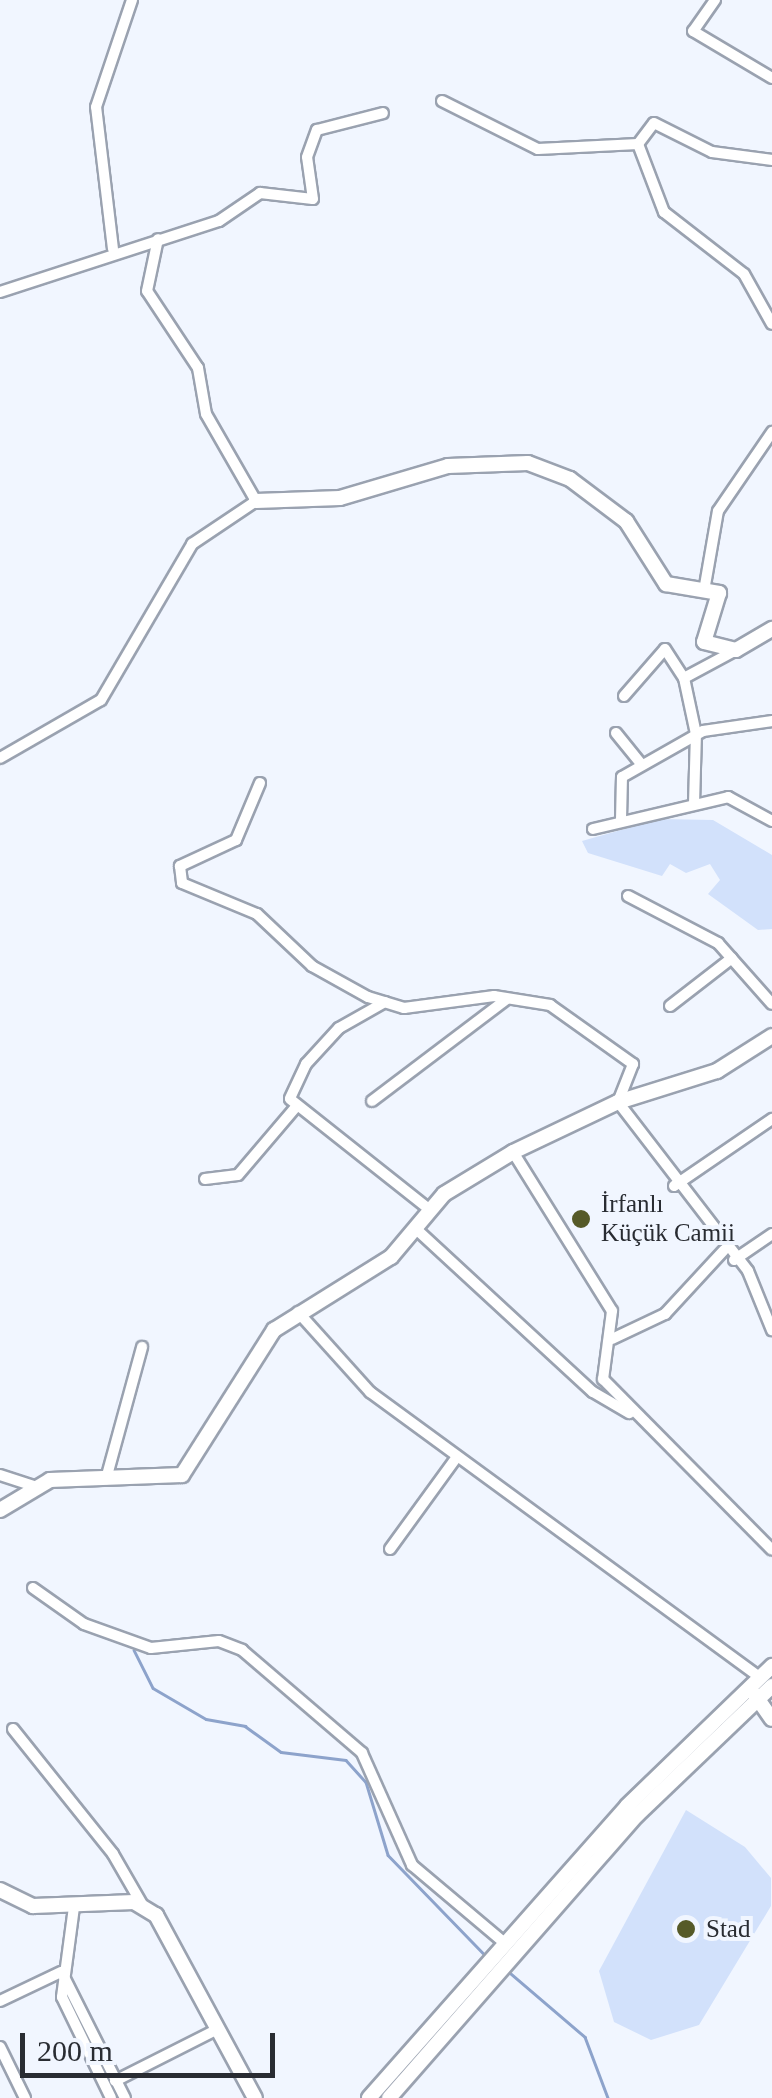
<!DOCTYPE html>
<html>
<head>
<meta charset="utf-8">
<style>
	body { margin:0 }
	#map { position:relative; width:772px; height:2098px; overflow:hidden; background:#f1f6ff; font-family:"Times New Roman",serif }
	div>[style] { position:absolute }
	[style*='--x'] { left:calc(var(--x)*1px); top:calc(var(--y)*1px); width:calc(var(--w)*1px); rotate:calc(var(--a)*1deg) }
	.green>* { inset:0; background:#d2e1fb }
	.stream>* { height:2.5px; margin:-1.25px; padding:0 1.25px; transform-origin:1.25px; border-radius:1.25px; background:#8da3cb }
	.roads { filter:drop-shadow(2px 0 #9aa2b0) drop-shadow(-2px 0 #9aa2b0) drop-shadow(0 2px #9aa2b0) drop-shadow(0 -2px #9aa2b0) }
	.street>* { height:10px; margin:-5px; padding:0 5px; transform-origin:5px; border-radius:5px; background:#fff }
	.secondary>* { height:14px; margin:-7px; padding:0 7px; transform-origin:7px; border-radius:7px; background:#fff }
	.dots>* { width:28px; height:28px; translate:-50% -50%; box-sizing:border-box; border:5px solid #f1f6ff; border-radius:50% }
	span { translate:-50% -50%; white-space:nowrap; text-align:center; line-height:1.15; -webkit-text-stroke:8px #f1f6ff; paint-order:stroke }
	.poi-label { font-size:25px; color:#292c32 }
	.left { translate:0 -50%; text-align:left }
	.scale { position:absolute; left:20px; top:2033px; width:255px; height:45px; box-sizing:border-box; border:5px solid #292c32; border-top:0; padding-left:12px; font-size:30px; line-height:35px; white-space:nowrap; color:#292c32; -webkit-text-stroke:8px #f1f6ff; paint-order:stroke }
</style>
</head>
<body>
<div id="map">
	<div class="green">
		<i style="clip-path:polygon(660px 819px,713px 820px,772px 855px,772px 929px,758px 930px,708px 894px,720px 880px,710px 864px,686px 873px,670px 864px,662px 876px,588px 853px,582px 841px)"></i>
		<i style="clip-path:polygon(686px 1810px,745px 1847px,771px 1878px,771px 1906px,699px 2025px,651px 2040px,614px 2022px,599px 1971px)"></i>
	</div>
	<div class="stream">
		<i style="--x:134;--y:1650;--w:42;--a:63.4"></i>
		<i style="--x:153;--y:1688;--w:61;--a:30.3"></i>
		<i style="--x:206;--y:1719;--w:40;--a:10"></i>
		<i style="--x:245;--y:1726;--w:44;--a:35.8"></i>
		<i style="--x:281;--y:1752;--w:65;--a:7"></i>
		<i style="--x:346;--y:1760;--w:30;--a:48"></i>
		<i style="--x:366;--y:1782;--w:76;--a:73.2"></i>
		<i style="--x:388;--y:1855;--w:141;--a:45.9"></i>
		<i style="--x:509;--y:1972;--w:100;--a:40.5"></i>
		<i style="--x:585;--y:2037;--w:65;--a:69.3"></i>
	</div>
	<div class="roads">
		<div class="street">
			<i style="--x:715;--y:0;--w:38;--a:125"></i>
			<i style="--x:693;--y:31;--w:92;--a:30.7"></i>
			<i style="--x:442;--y:101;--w:107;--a:26.6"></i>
			<i style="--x:538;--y:149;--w:100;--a:-2.9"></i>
			<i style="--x:638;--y:144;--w:26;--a:-53"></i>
			<i style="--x:654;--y:123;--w:65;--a:26.6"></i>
			<i style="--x:712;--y:152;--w:61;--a:7.6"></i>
			<i style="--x:638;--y:144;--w:73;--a:69.1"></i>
			<i style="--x:664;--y:212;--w:101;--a:37.8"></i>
			<i style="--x:744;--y:274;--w:57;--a:60.8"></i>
			<i style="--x:113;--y:249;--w:143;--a:-96.8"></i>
			<i style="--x:96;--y:107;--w:113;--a:-71.4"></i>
			<i style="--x:0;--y:292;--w:230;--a:-18"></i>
			<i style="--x:219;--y:221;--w:50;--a:-34.3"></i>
			<i style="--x:260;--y:193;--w:53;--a:6.5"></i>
			<i style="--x:313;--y:199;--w:42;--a:-98.1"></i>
			<i style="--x:307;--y:157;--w:29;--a:-70"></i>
			<i style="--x:317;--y:130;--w:68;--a:-14.4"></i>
			<i style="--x:704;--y:591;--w:81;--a:-80.1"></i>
			<i style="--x:718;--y:511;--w:96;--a:-55.6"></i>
			<i style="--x:624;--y:696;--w:62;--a:-48.9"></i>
			<i style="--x:665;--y:649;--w:35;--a:57"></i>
			<i style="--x:616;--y:733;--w:41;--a:50.9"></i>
			<i style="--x:0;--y:758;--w:116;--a:-29.9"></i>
			<i style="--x:101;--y:700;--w:181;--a:-59.7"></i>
			<i style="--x:192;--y:544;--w:77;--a:-33.9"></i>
			<i style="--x:256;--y:501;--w:100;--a:-119.9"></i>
			<i style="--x:206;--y:414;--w:47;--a:-99.9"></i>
			<i style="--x:198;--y:368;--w:92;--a:-123.5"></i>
			<i style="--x:147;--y:291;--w:53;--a:-78.1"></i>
			<i style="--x:260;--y:783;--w:62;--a:112.8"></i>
			<i style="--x:236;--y:840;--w:62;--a:155.1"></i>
			<i style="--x:180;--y:866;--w:17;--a:83"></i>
			<i style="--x:182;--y:883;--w:81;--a:22.5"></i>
			<i style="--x:257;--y:914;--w:76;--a:43.4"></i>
			<i style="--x:312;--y:966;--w:64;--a:29"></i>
			<i style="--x:368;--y:997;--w:38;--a:17"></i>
			<i style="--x:404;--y:1008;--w:91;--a:-7.6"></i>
			<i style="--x:494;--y:996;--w:57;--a:9.1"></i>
			<i style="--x:550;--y:1005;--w:102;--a:35.4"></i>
			<i style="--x:633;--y:1064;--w:41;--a:111.5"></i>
			<i style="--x:618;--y:1102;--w:213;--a:52.4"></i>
			<i style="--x:748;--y:1271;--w:64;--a:67.9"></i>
			<i style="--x:694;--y:804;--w:70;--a:-88.4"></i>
			<i style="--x:696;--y:734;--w:57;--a:-102.1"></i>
			<i style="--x:684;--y:678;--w:59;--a:-28.3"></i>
			<i style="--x:621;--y:820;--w:43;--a:-88.7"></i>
			<i style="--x:622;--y:777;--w:93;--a:-29.6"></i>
			<i style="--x:703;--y:731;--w:70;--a:-8.2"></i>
			<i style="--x:593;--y:829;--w:139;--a:-13.3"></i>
			<i style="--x:728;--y:797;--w:50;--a:28.6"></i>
			<i style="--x:628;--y:896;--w:102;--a:27.6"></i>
			<i style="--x:718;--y:943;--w:81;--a:48.5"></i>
			<i style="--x:385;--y:1002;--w:53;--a:150.5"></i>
			<i style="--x:339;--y:1028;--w:49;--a:132.5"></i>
			<i style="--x:306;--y:1064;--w:38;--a:115"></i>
			<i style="--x:290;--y:1099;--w:179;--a:38.4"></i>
			<i style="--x:670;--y:1006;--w:78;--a:-37.7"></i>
			<i style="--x:372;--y:1101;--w:169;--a:-37.1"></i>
			<i style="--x:513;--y:1152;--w:187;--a:58.1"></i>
			<i style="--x:612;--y:1311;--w:69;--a:97.5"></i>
			<i style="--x:603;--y:1379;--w:240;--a:45.3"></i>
			<i style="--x:205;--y:1179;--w:33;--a:-7"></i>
			<i style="--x:238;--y:1175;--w:88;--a:-49.6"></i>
			<i style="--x:674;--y:1186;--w:119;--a:-34.4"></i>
			<i style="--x:415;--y:1228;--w:242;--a:42.7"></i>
			<i style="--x:593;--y:1392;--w:42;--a:30.3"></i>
			<i style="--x:734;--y:1260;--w:46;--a:-34.4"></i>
			<i style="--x:298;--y:1312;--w:108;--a:48"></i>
			<i style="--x:370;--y:1392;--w:483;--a:36.2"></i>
			<i style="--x:612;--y:1339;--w:59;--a:-25.3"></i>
			<i style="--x:665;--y:1314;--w:87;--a:-47.3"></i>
			<i style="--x:0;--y:1475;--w:38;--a:18"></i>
			<i style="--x:106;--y:1479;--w:137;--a:-74.7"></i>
			<i style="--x:390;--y:1549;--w:112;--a:-54"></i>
			<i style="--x:33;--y:1588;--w:62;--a:35.2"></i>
			<i style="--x:84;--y:1624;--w:71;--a:19.7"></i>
			<i style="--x:151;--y:1648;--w:68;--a:-5.9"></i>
			<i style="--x:219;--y:1641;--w:25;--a:21"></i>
			<i style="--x:242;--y:1650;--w:158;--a:40.6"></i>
			<i style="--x:362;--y:1753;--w:123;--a:65.9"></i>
			<i style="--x:412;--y:1865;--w:124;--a:40.1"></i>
			<i style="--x:13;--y:1729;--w:160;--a:51.3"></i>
			<i style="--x:113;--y:1854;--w:60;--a:60"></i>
			<i style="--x:74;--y:1907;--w:91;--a:97.6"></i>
			<i style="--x:62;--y:1997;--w:112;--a:64.1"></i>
			<i style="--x:62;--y:1973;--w:140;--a:63.3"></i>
			<i style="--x:0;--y:2001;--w:68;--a:-25.4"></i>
			<i style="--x:0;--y:2047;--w:57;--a:63.9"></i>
			<i style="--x:115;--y:2081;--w:115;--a:-26.8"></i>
		</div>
		<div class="secondary">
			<i style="--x:256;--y:501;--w:84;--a:-2"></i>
			<i style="--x:340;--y:498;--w:113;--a:-16.5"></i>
			<i style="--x:448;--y:466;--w:80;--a:-2.1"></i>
			<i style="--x:528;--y:463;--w:45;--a:20.9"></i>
			<i style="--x:570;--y:479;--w:70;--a:36.9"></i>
			<i style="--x:626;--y:521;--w:75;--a:57.6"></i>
			<i style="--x:666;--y:584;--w:54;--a:9.6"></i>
			<i style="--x:719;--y:593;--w:51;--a:107"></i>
			<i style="--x:704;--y:642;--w:33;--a:14"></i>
			<i style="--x:736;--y:650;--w:42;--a:-30.3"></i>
			<i style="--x:0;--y:1510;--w:58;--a:-31"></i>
			<i style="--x:50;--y:1480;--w:132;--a:-2.2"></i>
			<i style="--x:182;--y:1475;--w:172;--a:-57.6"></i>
			<i style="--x:274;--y:1330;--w:138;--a:-32"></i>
			<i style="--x:391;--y:1257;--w:82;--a:-49.9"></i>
			<i style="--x:444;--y:1194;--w:81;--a:-31.3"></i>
			<i style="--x:513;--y:1152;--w:116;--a:-25.5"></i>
			<i style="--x:618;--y:1102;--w:104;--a:-17.4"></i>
			<i style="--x:717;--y:1071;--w:65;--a:-32.5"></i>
			<i style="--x:755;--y:1695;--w:29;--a:55"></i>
			<i style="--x:0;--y:1890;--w:37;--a:26"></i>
			<i style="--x:33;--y:1906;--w:101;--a:-2.3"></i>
			<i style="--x:134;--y:1902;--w:26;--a:31"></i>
			<i style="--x:156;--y:1915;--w:208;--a:61.6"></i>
			<i style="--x:369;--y:2098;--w:390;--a:-48.5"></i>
			<i style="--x:627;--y:1806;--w:202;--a:-44"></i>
			<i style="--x:389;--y:2098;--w:376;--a:-48.8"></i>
			<i style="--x:637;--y:1815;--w:187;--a:-43.7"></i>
		</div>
	</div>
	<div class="dots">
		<i style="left:581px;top:1219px;background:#565a28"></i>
		<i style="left:686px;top:1929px;background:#565a28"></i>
	</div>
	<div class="poi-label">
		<span class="left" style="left:601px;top:1219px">İrfanlı<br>Küçük Camii</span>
		<span class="left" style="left:706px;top:1929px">Stad</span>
	</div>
	<div class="scale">200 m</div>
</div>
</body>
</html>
